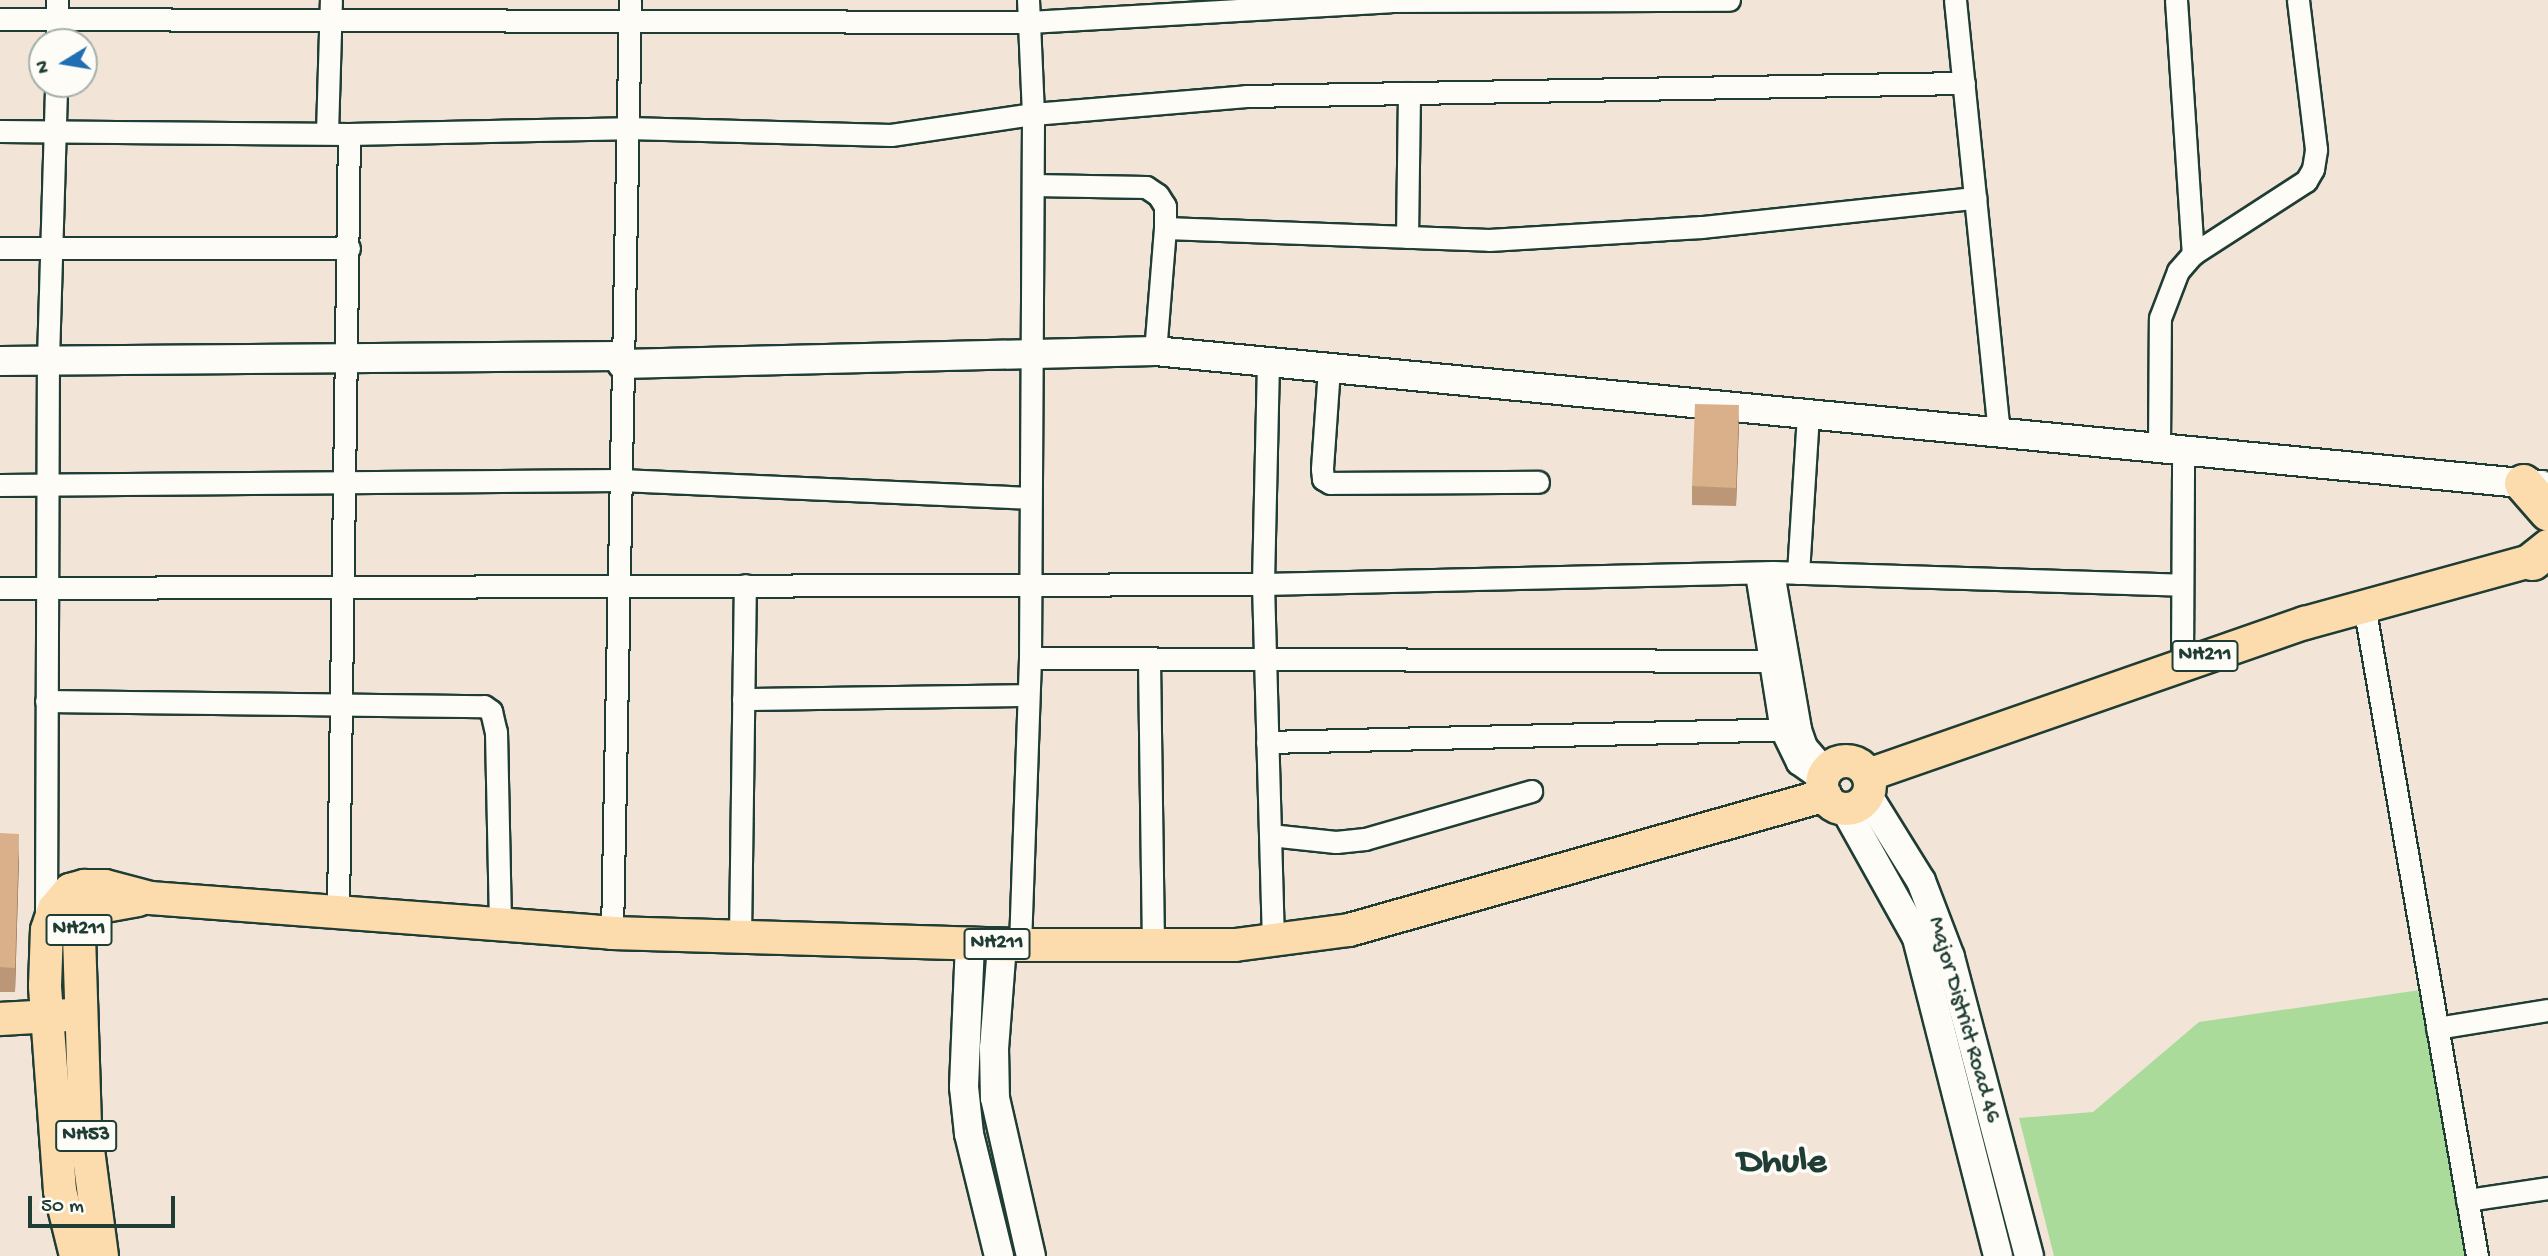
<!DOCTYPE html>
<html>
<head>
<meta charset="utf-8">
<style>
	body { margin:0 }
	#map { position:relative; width:2548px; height:1256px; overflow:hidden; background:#f2e5d7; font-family:"Gochi Hand",sans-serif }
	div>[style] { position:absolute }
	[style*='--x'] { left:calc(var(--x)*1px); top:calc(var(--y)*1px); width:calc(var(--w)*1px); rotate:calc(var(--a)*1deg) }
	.green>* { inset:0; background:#abdb9b }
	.roads { filter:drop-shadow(2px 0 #1f3d34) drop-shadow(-2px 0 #1f3d34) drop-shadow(0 2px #1f3d34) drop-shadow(0 -2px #1f3d34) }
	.street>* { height:21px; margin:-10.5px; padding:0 10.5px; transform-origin:10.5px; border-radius:10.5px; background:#fdfcf7 }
	.secondary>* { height:28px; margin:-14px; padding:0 14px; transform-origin:14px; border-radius:14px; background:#fdfcf7 }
	.primary>* { height:32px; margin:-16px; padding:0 16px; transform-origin:16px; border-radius:16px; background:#fcdcac }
	.primary>.ring { margin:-16px; padding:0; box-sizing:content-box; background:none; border:32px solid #fcdcac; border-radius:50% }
	.highway>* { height:37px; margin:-18.5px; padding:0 18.5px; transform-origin:18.5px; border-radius:18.5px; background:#fcdcac }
	.wall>* { inset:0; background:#bb9778 }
	.shaded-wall>* { inset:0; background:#997b61 }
	.building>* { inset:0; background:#dab08b }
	span { translate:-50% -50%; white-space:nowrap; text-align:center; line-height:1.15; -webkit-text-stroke:7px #fdfcf7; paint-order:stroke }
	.shield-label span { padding:2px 5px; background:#fdfcf7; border:2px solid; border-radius:5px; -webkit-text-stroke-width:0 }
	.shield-label { font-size:21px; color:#1f3d34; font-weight:700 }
	.street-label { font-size:23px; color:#1f3d34 }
	.town-label { font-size:37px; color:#1f3d34; font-weight:700 }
	.north { position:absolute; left:28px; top:28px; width:70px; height:70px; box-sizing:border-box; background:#fdfcf7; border:2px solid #a4b0a9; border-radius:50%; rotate:259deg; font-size:19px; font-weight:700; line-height:28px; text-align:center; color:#1f3d34 }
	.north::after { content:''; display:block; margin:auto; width:24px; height:32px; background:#1f6fb2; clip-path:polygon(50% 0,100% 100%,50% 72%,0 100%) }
	.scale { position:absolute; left:28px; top:1196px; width:147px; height:32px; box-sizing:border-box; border:4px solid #1f3d34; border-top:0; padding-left:9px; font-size:21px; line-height:24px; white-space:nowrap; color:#1f3d34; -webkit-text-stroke:5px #fdfcf7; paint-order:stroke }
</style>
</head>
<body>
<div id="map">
	<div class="green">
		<i style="clip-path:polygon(2420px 990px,2465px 1256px,2054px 1256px,2019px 1118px,2093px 1112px,2199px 1022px)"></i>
	</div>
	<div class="roads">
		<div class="street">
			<i style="--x:1955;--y:0;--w:435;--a:84.2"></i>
			<i style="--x:2176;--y:0;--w:255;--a:86.2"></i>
			<i style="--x:0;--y:19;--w:1029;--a:0.17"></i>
			<i style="--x:1029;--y:22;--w:362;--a:-3.3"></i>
			<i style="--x:1390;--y:1;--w:339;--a:-0.2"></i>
			<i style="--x:57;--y:42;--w:42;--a:-90"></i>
			<i style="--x:0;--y:131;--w:349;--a:0.5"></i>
			<i style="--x:349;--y:134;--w:278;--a:-1.2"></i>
			<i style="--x:627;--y:128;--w:264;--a:1.5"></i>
			<i style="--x:891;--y:135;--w:144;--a:-8.4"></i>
			<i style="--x:1033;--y:114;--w:214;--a:-4.8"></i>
			<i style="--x:1246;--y:96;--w:718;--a:-1.04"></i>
			<i style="--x:327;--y:133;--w:133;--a:-88.3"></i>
			<i style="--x:1033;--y:185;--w:113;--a:1"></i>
			<i style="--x:1146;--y:187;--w:14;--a:34"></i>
			<i style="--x:1158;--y:195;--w:13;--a:58"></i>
			<i style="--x:1165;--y:206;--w:22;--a:90"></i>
			<i style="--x:1165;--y:228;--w:123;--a:94.6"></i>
			<i style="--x:1165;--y:228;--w:324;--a:2.1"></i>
			<i style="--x:1489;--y:240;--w:213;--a:-3.5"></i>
			<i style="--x:1702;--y:227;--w:275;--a:-6.1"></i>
			<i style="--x:1407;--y:237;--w:144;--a:-89.2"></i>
			<i style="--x:0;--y:248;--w:349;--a:0"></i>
			<i style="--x:1268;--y:362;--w:222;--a:91.3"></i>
			<i style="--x:1263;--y:584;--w:358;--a:88.4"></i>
			<i style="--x:1329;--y:368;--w:101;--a:94"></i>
			<i style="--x:1322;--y:469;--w:10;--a:84"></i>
			<i style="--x:1323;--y:479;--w:8;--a:30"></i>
			<i style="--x:1330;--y:483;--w:208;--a:-0.3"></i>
			<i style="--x:2159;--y:448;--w:130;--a:-89.6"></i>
			<i style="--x:2160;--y:318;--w:50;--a:-69"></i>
			<i style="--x:2178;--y:271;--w:23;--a:-49"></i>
			<i style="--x:2193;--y:254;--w:135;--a:-32.9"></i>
			<i style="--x:2306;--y:181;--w:14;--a:-60"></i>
			<i style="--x:2313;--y:169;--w:20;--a:-81"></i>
			<i style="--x:2316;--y:149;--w:150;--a:-96.9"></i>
			<i style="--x:0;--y:485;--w:620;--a:-0.46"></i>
			<i style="--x:620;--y:480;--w:410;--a:2.5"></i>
			<i style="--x:1773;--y:572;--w:159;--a:80.2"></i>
			<i style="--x:1800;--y:729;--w:18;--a:71"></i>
			<i style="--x:1806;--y:746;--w:32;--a:49"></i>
			<i style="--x:1756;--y:573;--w:159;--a:81"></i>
			<i style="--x:1781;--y:730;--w:37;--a:64"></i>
			<i style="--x:1797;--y:763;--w:32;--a:35"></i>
			<i style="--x:1798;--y:573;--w:158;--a:-86.4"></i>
			<i style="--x:0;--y:588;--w:1263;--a:-0.18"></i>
			<i style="--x:1263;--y:584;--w:510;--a:-1.35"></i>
			<i style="--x:1773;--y:572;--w:409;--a:1.8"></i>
			<i style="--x:2364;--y:605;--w:661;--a:80.15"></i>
			<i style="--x:1030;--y:658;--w:758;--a:0.23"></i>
			<i style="--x:1149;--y:660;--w:282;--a:89.2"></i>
			<i style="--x:2182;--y:664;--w:213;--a:-89.7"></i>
			<i style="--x:743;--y:699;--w:285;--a:-0.8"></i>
			<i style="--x:46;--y:701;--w:438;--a:0.7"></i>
			<i style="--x:484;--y:706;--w:9;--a:36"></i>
			<i style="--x:491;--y:711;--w:22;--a:77"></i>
			<i style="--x:496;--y:732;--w:191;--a:88.8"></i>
			<i style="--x:1267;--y:742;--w:533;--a:-1.4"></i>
			<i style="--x:1270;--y:835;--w:66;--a:6.1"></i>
			<i style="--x:1336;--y:842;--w:29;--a:-6"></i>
			<i style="--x:1365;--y:839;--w:173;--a:-16.1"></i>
			<i style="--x:338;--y:910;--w:776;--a:-89.19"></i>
			<i style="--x:46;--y:921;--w:562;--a:-89.8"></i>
			<i style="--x:48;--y:359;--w:275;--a:-88.3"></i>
			<i style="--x:612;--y:933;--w:933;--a:-88.89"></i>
			<i style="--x:740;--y:936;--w:351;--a:-89.2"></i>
			<i style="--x:1020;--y:945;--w:287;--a:-88"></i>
			<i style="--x:1030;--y:658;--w:544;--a:-89.68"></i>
			<i style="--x:1033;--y:114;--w:114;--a:-92.5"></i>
			<i style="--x:2437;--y:1028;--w:112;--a:-9.2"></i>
			<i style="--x:2467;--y:1200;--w:82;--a:-8.4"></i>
		</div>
		<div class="secondary">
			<i style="--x:0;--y:361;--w:618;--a:-0.46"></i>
			<i style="--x:618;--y:356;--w:9;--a:63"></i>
			<i style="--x:622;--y:364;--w:533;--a:-1.4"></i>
			<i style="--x:1155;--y:351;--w:1393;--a:5.52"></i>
			<i style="--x:1868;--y:796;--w:100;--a:58.1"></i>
			<i style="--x:1921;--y:881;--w:81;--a:69.1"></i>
			<i style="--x:1950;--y:957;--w:309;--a:75.2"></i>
			<i style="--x:1845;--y:809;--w:148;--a:60.8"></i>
			<i style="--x:1917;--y:938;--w:328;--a:75.7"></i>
			<i style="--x:970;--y:943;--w:144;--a:92.4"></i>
			<i style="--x:964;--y:1087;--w:47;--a:83.9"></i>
			<i style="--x:969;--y:1134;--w:126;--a:76.2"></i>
			<i style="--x:1002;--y:945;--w:103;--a:94.4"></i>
			<i style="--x:994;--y:1048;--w:50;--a:88.9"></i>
			<i style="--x:995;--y:1098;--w:162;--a:77.2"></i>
		</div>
		<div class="primary">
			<i class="ring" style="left:1822px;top:761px;width:16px;height:16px"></i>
			<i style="--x:1868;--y:775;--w:463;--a:-19.2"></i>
			<i style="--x:2305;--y:623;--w:252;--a:-15.4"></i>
			<i style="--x:0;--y:1019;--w:69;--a:-3.3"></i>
			<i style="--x:76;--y:1256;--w:67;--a:-103.8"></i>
			<i style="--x:60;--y:1191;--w:206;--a:-94.2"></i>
			<i style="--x:45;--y:986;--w:56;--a:-88"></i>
			<i style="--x:47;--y:930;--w:22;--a:-72"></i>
			<i style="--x:54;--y:909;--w:25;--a:-50"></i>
			<i style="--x:70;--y:890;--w:15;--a:-16"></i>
			<i style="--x:84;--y:886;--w:21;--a:0"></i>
			<i style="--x:105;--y:886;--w:47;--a:14.9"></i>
			<i style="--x:150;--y:898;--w:463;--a:4.3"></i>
			<i style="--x:612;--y:933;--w:408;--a:1.7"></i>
			<i style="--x:1020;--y:945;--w:215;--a:0"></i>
			<i style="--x:1235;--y:945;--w:115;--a:-7.5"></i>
			<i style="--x:1349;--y:930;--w:495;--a:-15.8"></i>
			<i style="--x:102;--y:1256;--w:131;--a:-97.5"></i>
			<i style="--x:85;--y:1126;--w:195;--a:-91.8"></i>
			<i style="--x:79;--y:931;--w:16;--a:-72"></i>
			<i style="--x:84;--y:916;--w:13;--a:-39"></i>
			<i style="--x:94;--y:908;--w:45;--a:-10.3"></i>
		</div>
		<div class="highway">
			<i style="--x:2523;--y:483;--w:38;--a:49"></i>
			<i style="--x:2532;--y:561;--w:21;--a:-39"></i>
		</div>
	</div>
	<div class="wall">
		<i style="clip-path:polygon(1739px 424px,1736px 506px,1692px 505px,1692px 486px)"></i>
		<i style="clip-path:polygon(0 833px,19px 858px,15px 992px,0 992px)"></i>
	</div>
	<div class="shaded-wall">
		<i style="clip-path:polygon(1739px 405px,1739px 424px,1736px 506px,1736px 488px)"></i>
		<i style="clip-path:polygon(19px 834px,19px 858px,15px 992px,15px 968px)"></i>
	</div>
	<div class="building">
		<i style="clip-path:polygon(1695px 404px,1739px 405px,1736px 488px,1692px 486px)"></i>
		<i style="clip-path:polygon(0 833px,19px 834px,15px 968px,0 967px)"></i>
	</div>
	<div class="shield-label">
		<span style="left:2205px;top:656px">NH211</span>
		<span style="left:79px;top:930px">NH211</span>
		<span style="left:997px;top:944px">NH211</span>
		<span style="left:86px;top:1136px">NH53</span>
	</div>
	<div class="street-label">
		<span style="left:1963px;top:1020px;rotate:74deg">Major District Road 46</span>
	</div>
	<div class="town-label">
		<span style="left:1782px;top:1163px">Dhule</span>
	</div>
	<div class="north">N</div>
	<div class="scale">50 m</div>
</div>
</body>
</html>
